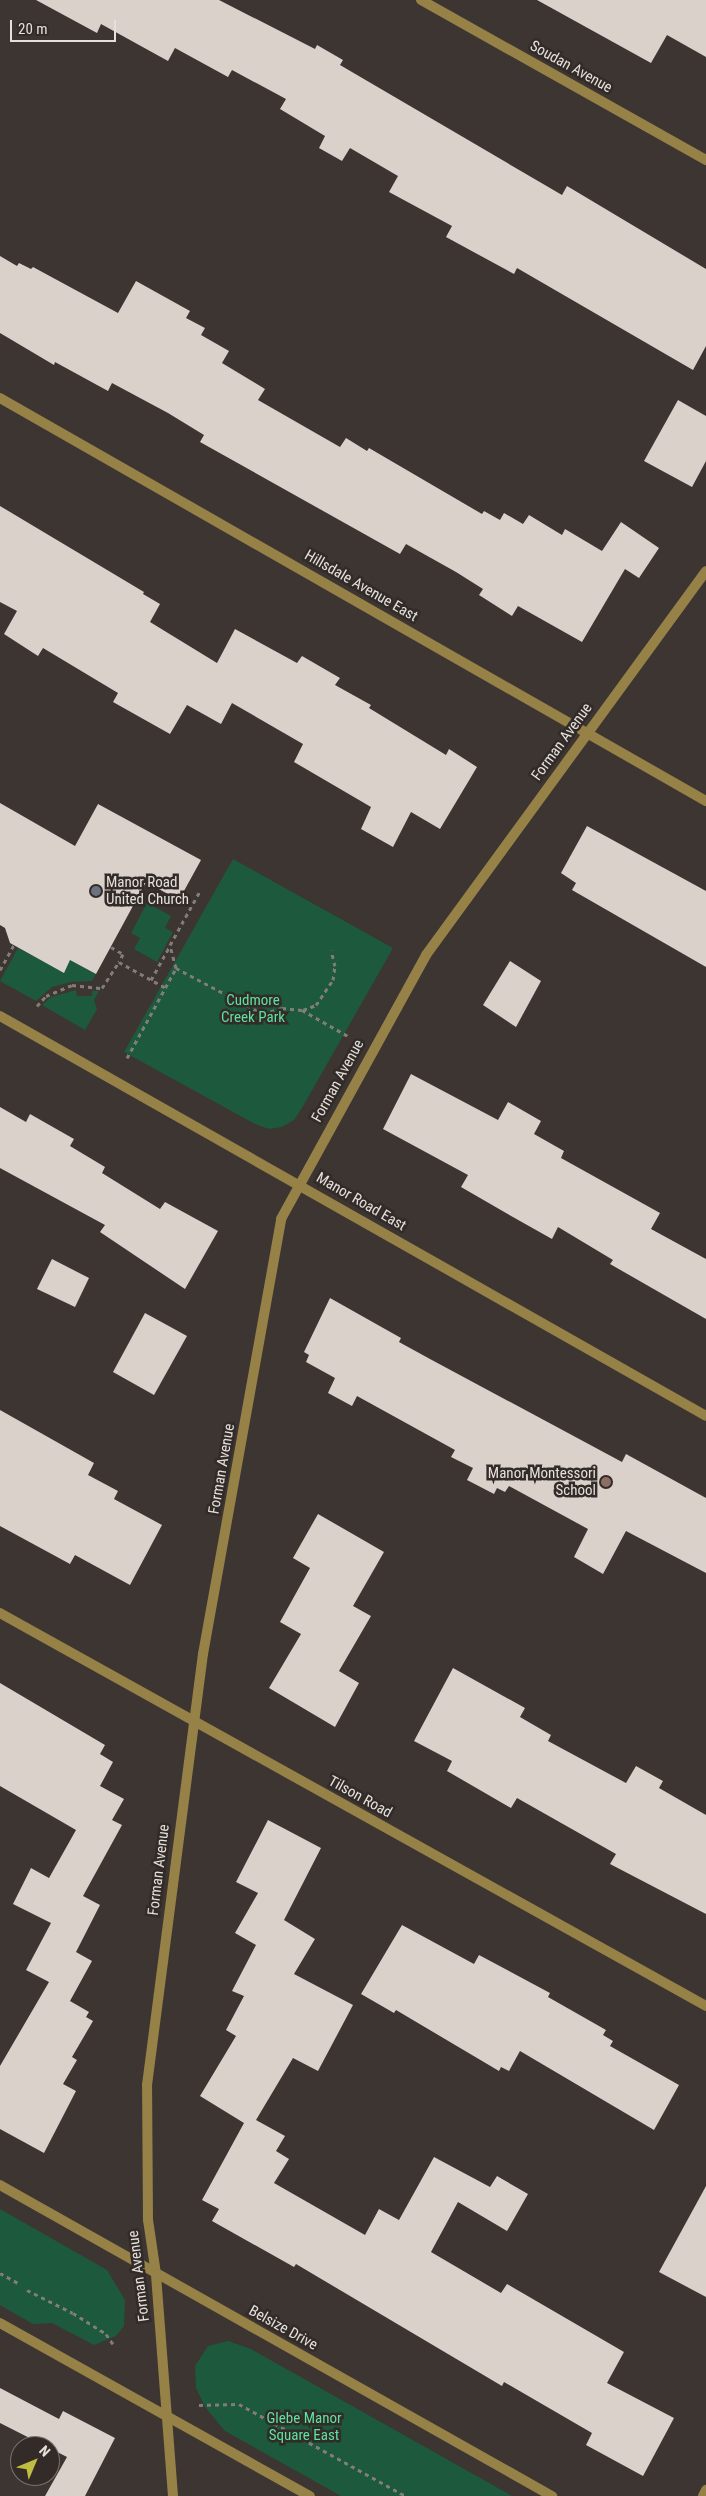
<!DOCTYPE html>
<html>
<head>
<meta charset="utf-8">
<style>
	body { margin:0 }
	#map { position:relative; width:706px; height:2496px; overflow:hidden; background:#3c3531; font-family:"Roboto Condensed",sans-serif }
	div>[style] { position:absolute }
	[style*='--x'] { left:calc(var(--x)*1px); top:calc(var(--y)*1px); width:calc(var(--w)*1px); rotate:calc(var(--a)*1deg) }
	.green>* { inset:0; background:#1d593d }
	.building>* { inset:0; background:#d9d1ca }
	.path>* { height:3px; margin-top:-1.5px; transform-origin:0; background:repeating-linear-gradient(90deg,#837d7a 0 4px,transparent 0 8px) }
	.street>* { height:10px; margin:-5px; padding:0 5px; transform-origin:5px; border-radius:5px; background:#968147 }
	.dots>* { width:14px; height:14px; translate:-50% -50%; box-sizing:border-box; border:2px solid #322b27; border-radius:50% }
	span { translate:-50% -50%; white-space:nowrap; text-align:center; line-height:1.15; -webkit-text-stroke:5px #322b27; paint-order:stroke }
	.street-label { font-size:15px; color:#e4e0dd }
	.poi-label { font-size:15px; color:#e4e0dd }
	.left { translate:0 -50%; text-align:left }
	.right { translate:-100% -50%; text-align:right }
	.park-label { font-size:15px; color:#5ce3a1 }
	.north { position:absolute; left:10px; top:2436px; width:50px; height:50px; box-sizing:border-box; background:#322b27; border:1px solid #797370; border-radius:50%; rotate:45deg; font-size:14px; font-weight:700; line-height:20px; text-align:center; color:#e4e0dd }
	.north::after { content:''; display:block; margin:auto; width:18px; height:22px; background:#c0be40; clip-path:polygon(50% 0,100% 100%,50% 72%,0 100%) }
	.scale { position:absolute; left:10px; top:20px; width:106px; height:22px; box-sizing:border-box; border:2px solid #e4e0dd; border-top:0; padding-left:6px; font-size:15px; line-height:18px; white-space:nowrap; color:#e4e0dd; -webkit-text-stroke:4px #322b27; paint-order:stroke }
</style>
</head>
<body>
<div id="map">
	<div class="green">
		<i style="clip-path:polygon(233px 859px,393px 948px,302px 1108px,294px 1120px,282px 1127px,269px 1129px,255px 1124px,124px 1052px)"></i>
		<i style="clip-path:polygon(147px 903px,171px 916px,165px 928px,173px 932px,157px 962px,134px 949px,140px 938px,131px 933px)"></i>
		<i style="clip-path:polygon(18px 948px,64px 972px,70px 960px,96px 974px,92px 981px,71px 982px,52px 987px,36px 1001px,0 981px)"></i>
		<i style="clip-path:polygon(76px 990px,77px 996px,92px 996px,92px 991px,99px 991px,94px 1000px,97px 1009px,85px 1030px,42px 1005px,51px 997px)"></i>
		<i style="clip-path:polygon(0 2209px,107px 2270px,125px 2300px,124px 2326px,116px 2336px,94px 2345px,52px 2323px,33px 2324px,0 2305px)"></i>
		<i style="clip-path:polygon(228px 2341px,251px 2349px,512px 2496px,341px 2496px,225px 2431px,205px 2407px,196px 2388px,195px 2366px,208px 2346px)"></i>
	</div>
	<div class="building">
		<i style="clip-path:polygon(36px 0,219px 0,315px 49px,317px 45px,343px 60px,340px 65px,562px 195px,567px 186px,706px 269px,706px 346px,693px 370px,517px 268px,514px 274px,446px 237px,452px 226px,389px 192px,398px 176px,350px 148px,342px 161px,319px 148px,325px 136px,280px 109px,286px 99px,232px 70px,228px 77px,175px 48px,168px 61px,101px 24px,97px 33px)"></i>
		<i style="clip-path:polygon(537px 0,706px 0,706px 57px,667px 35px,651px 63px)"></i>
		<i style="clip-path:polygon(0 256px,17px 266px,19px 263px,31px 269px,33px 267px,118px 313px,136px 281px,190px 311px,186px 318px,205px 328px,201px 335px,229px 351px,222px 363px,265px 389px,258px 400px,340px 447px,346px 438px,367px 451px,369px 448px,482px 514px,484px 511px,500px 520px,504px 513px,523px 524px,529px 515px,562px 535px,565px 529px,602px 551px,621px 522px,659px 548px,639px 578px,625px 569px,582px 642px,518px 606px,512px 616px,479px 595px,483px 589px,456px 572px,406px 544px,400px 554px,200px 442px,204px 435px,168px 413px,112px 383px,108px 391px,55px 362px,54px 365px,0 333px)"></i>
		<i style="clip-path:polygon(678px 400px,706px 416px,706px 461px,692px 487px,644px 461px)"></i>
		<i style="clip-path:polygon(0 506px,144px 592px,143px 594px,160px 604px,150px 622px,217px 663px,235px 629px,297px 663px,302px 656px,340px 678px,335px 685px,371px 705px,369px 708px,446px 755px,449px 749px,477px 767px,440px 829px,411px 812px,393px 847px,361px 829px,371px 807px,294px 762px,303px 744px,232px 703px,221px 724px,187px 705px,170px 734px,113px 702px,118px 693px,43px 648px,38px 656px,4px 634px,17px 611px,0 602px)"></i>
		<i style="clip-path:polygon(0 803px,75px 846px,98px 804px,201px 860px,179px 900px,146px 882px,96px 974px,70px 960px,64px 973px,10px 943px,5px 928px,0 925px)"></i>
		<i style="clip-path:polygon(587px 826px,706px 891px,706px 967px,572px 890px,576px 883px,561px 873px)"></i>
		<i style="clip-path:polygon(510px 961px,541px 981px,516px 1027px,483px 1005px)"></i>
		<i style="clip-path:polygon(411px 1074px,498px 1120px,508px 1102px,541px 1121px,534px 1134px,564px 1151px,561px 1158px,660px 1213px,651px 1229px,706px 1259px,706px 1319px,610px 1264px,613px 1260px,558px 1227px,552px 1239px,506px 1213px,461px 1187px,468px 1175px,383px 1129px)"></i>
		<i style="clip-path:polygon(0 1107px,26px 1122px,30px 1114px,74px 1139px,70px 1146px,105px 1167px,102px 1173px,160px 1209px,165px 1202px,218px 1231px,185px 1289px,100px 1232px,105px 1225px,0 1168px)"></i>
		<i style="clip-path:polygon(52px 1259px,89px 1278px,75px 1307px,37px 1289px)"></i>
		<i style="clip-path:polygon(330px 1298px,401px 1338px,399px 1342px,430px 1359px,622px 1462px,626px 1454px,706px 1498px,706px 1573px,626px 1531px,603px 1574px,574px 1557px,588px 1529px,509px 1486px,505px 1492px,497px 1488px,494px 1494px,467px 1480px,473px 1468px,451px 1457px,455px 1450px,357px 1396px,352px 1406px,328px 1393px,335px 1378px,306px 1362px,309px 1355px,304px 1352px)"></i>
		<i style="clip-path:polygon(145px 1313px,187px 1336px,154px 1395px,113px 1372px)"></i>
		<i style="clip-path:polygon(0 1410px,94px 1463px,88px 1475px,118px 1491px,114px 1499px,162px 1525px,130px 1585px,75px 1555px,70px 1564px,0 1526px)"></i>
		<i style="clip-path:polygon(318px 1514px,384px 1552px,353px 1606px,371px 1616px,339px 1671px,359px 1683px,335px 1727px,269px 1688px,301px 1634px,280px 1622px,310px 1568px,293px 1558px)"></i>
		<i style="clip-path:polygon(453px 1668px,525px 1708px,520px 1717px,551px 1735px,548px 1741px,626px 1783px,636px 1766px,663px 1781px,659px 1788px,706px 1815px,706px 1914px,610px 1864px,616px 1854px,517px 1798px,511px 1808px,447px 1771px,452px 1761px,414px 1741px)"></i>
		<i style="clip-path:polygon(0 1683px,105px 1745px,100px 1754px,113px 1762px,100px 1786px,124px 1799px,112px 1820px,122px 1825px,83px 1896px,100px 1905px,76px 1952px,92px 1961px,70px 2001px,89px 2012px,86px 2017px,93px 2021px,72px 2057px,77px 2060px,63px 2084px,76px 2091px,44px 2153px,0 2129px,0 2066px,49px 1982px,26px 1970px,51px 1923px,13px 1904px,31px 1868px,49px 1878px,76px 1830px,0 1786px)"></i>
		<i style="clip-path:polygon(268px 1820px,321px 1848px,284px 1920px,315px 1939px,294px 1974px,353px 2005px,318px 2071px,293px 2058px,256px 2120px,285px 2136px,276px 2151px,289px 2159px,274px 2183px,365px 2235px,379px 2209px,399px 2220px,434px 2157px,490px 2187px,497px 2176px,528px 2194px,507px 2231px,458px 2202px,431px 2252px,501px 2293px,507px 2284px,624px 2352px,607px 2383px,674px 2418px,643px 2476px,586px 2445px,592px 2433px,504px 2382px,502px 2386px,296px 2264px,294px 2267px,212px 2221px,219px 2209px,202px 2200px,244px 2123px,200px 2096px,236px 2036px,226px 2030px,244px 1996px,232px 1991px,256px 1945px,235px 1933px,258px 1893px,236px 1882px)"></i>
		<i style="clip-path:polygon(402px 1925px,474px 1964px,479px 1955px,550px 1993px,548px 1997px,606px 2030px,603px 2035px,613px 2041px,610px 2046px,679px 2085px,654px 2130px,520px 2051px,509px 2071px,501px 2067px,499px 2071px,396px 2010px,394px 2013px,361px 1994px)"></i>
		<i style="clip-path:polygon(706px 2186px,706px 2297px,659px 2272px)"></i>
		<i style="clip-path:polygon(0 2388px,59px 2419px,63px 2411px,115px 2438px,85px 2496px,45px 2496px,67px 2457px,0 2423px)"></i>
	</div>
	<div class="path">
		<i style="--x:111;--y:947;--w:14;--a:30"></i>
		<i style="--x:123;--y:954;--w:9;--a:117"></i>
		<i style="--x:176;--y:968;--w:98;--a:27.9"></i>
		<i style="--x:263;--y:1014;--w:20;--a:-18"></i>
		<i style="--x:282;--y:1008;--w:20;--a:6"></i>
		<i style="--x:302;--y:1010;--w:53;--a:29.5"></i>
		<i style="--x:0;--y:970;--w:29;--a:-61"></i>
		<i style="--x:151;--y:980;--w:39;--a:-61"></i>
		<i style="--x:37;--y:1006;--w:13;--a:-48"></i>
		<i style="--x:46;--y:996;--w:28;--a:-23"></i>
		<i style="--x:72;--y:985;--w:30;--a:6"></i>
		<i style="--x:102;--y:988;--w:31;--a:-57"></i>
		<i style="--x:119;--y:962;--w:54;--a:29"></i>
		<i style="--x:303;--y:1010;--w:14;--a:-21"></i>
		<i style="--x:316;--y:1005;--w:30;--a:-56"></i>
		<i style="--x:333;--y:980;--w:14;--a:-82"></i>
		<i style="--x:335;--y:966;--w:16;--a:-104"></i>
		<i style="--x:127;--y:1058;--w:102;--a:-61.4"></i>
		<i style="--x:176;--y:968;--w:24;--a:-105"></i>
		<i style="--x:170;--y:945;--w:62;--a:-60.9"></i>
		<i style="--x:0;--y:2273;--w:23;--a:29"></i>
		<i style="--x:27;--y:2290;--w:51;--a:26.6"></i>
		<i style="--x:73;--y:2313;--w:39;--a:32"></i>
		<i style="--x:106;--y:2334;--w:12;--a:55"></i>
		<i style="--x:199;--y:2405;--w:40;--a:-1.4"></i>
		<i style="--x:239;--y:2404;--w:191;--a:28.9"></i>
	</div>
	<div class="street">
		<i style="--x:421;--y:0;--w:327;--a:29.3"></i>
		<i style="--x:0;--y:398;--w:813;--a:29.72"></i>
		<i style="--x:0;--y:1016;--w:811;--a:29.53"></i>
		<i style="--x:0;--y:1613;--w:808;--a:29.1"></i>
		<i style="--x:0;--y:2185;--w:634;--a:29.4"></i>
		<i style="--x:0;--y:2323;--w:355;--a:29.2"></i>
		<i style="--x:173;--y:2496;--w:223;--a:-94.4"></i>
		<i style="--x:156;--y:2274;--w:55;--a:-98.4"></i>
		<i style="--x:148;--y:2220;--w:135;--a:-90.4"></i>
		<i style="--x:147;--y:2085;--w:435;--a:-82.6"></i>
		<i style="--x:203;--y:1654;--w:442;--a:-79.8"></i>
		<i style="--x:281;--y:1219;--w:301;--a:-61.2"></i>
		<i style="--x:426;--y:955;--w:475;--a:-53.9"></i>
		<i style="--x:703;--y:2496;--w:7;--a:-63"></i>
	</div>
	<div class="dots">
		<i style="left:96px;top:891px;background:#6b7280"></i>
		<i style="left:606px;top:1482px;background:#8d6e63"></i>
	</div>
	<div class="street-label">
		<span style="left:571px;top:67px;rotate:29deg">Soudan Avenue</span>
		<span style="left:361px;top:586px;rotate:30deg">Hillsdale Avenue East</span>
		<span style="left:562px;top:742px;rotate:-54deg">Forman Avenue</span>
		<span style="left:338px;top:1081px;rotate:-61deg">Forman Avenue</span>
		<span style="left:361px;top:1202px;rotate:30deg">Manor Road East</span>
		<span style="left:222px;top:1469px;rotate:-80deg">Forman Avenue</span>
		<span style="left:360px;top:1797px;rotate:29deg">Tilson Road</span>
		<span style="left:159px;top:1870px;rotate:-83deg">Forman Avenue</span>
		<span style="left:139px;top:2276px;rotate:-97deg">Forman Avenue</span>
		<span style="left:283px;top:2328px;rotate:29deg">Belsize Drive</span>
	</div>
	<div class="poi-label">
		<span class="left" style="left:106px;top:891px">Manor Road<br>United Church</span>
		<span class="right" style="left:596px;top:1482px">Manor Montessori<br>School</span>
	</div>
	<div class="park-label">
		<span style="left:253px;top:1009px">Cudmore<br>Creek Park</span>
		<span style="left:304px;top:2427px">Glebe Manor<br>Square East</span>
	</div>
	<div class="north">N</div>
	<div class="scale">20 m</div>
</div>
</body>
</html>
